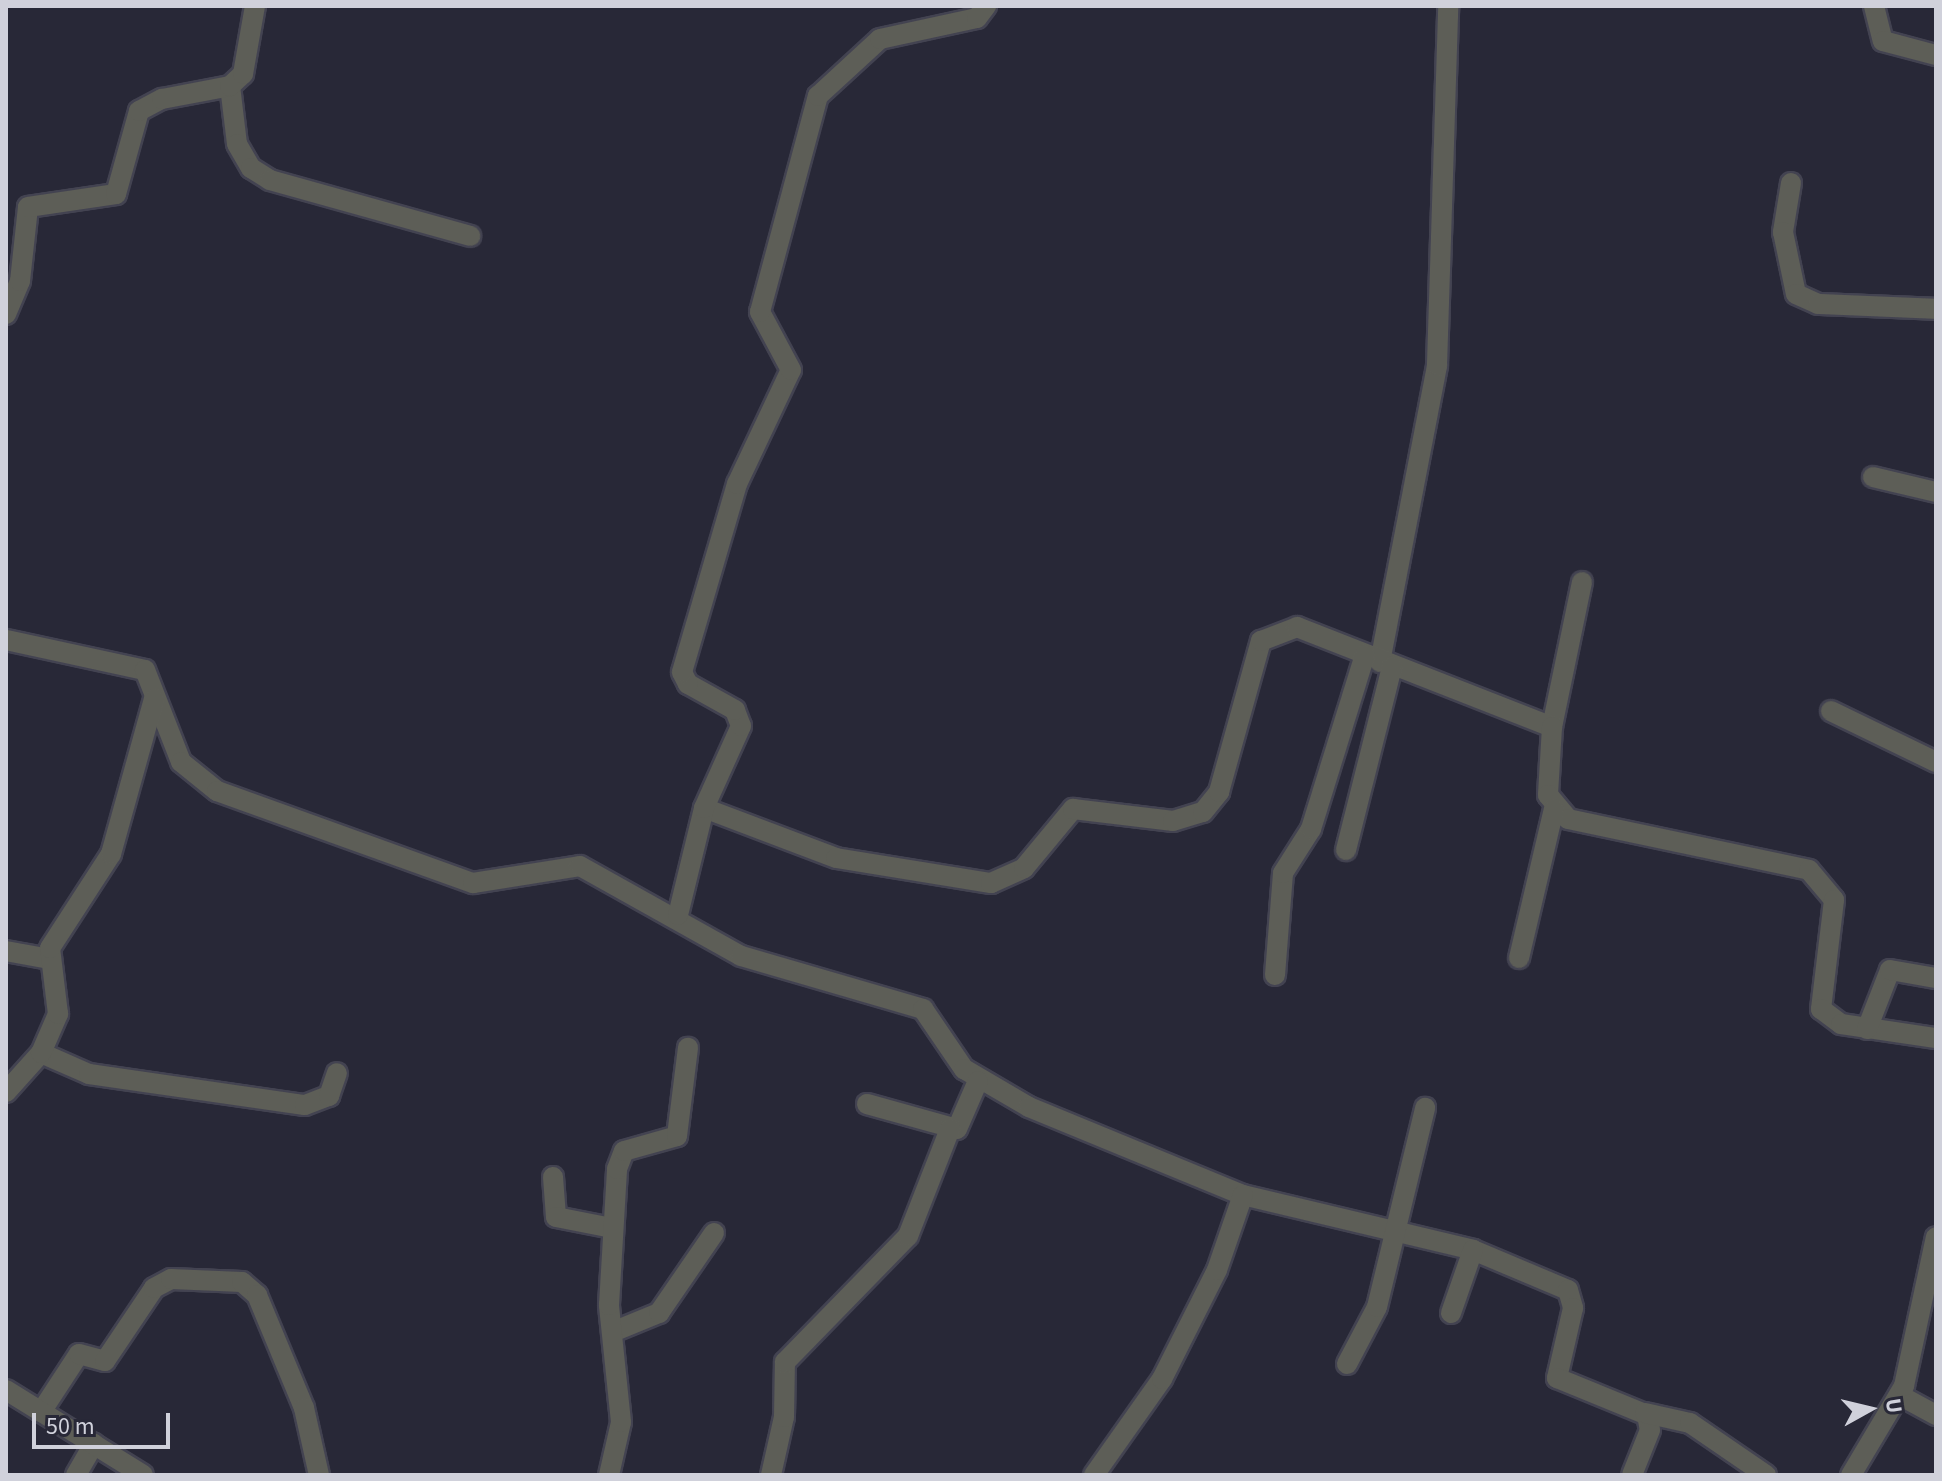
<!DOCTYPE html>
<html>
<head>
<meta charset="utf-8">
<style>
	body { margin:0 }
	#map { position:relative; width:1942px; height:1481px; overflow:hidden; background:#282837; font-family:"Source Sans 3",sans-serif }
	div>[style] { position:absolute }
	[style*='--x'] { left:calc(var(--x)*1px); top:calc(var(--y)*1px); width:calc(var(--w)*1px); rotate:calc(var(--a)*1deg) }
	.roads { filter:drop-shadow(2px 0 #434351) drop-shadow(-2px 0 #434351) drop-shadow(0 2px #434351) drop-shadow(0 -2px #434351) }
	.minor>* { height:20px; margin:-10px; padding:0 10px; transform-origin:10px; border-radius:10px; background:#5d5e57 }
	.tertiary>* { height:20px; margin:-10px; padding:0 10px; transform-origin:10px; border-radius:10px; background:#5d5e57 }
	span { translate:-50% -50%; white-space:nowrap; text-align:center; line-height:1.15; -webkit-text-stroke:6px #282837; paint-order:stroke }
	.frame { position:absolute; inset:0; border:8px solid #d0d1db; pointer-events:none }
	.north { position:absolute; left:1830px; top:1369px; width:80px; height:80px; -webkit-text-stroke:6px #282837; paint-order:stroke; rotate:82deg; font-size:22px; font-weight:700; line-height:32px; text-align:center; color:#d0d1db }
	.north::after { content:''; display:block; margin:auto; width:28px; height:36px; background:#d0d1db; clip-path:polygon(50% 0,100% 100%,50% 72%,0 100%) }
	.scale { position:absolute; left:32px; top:1413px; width:138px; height:36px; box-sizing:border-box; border:4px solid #d0d1db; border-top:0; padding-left:10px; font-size:24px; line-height:28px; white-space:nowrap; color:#d0d1db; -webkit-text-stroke:6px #282837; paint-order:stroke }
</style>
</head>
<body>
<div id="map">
	<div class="roads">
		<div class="minor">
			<i style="--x:1874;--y:6;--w:36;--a:76"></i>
			<i style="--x:1883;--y:41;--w:55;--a:14.8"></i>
			<i style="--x:230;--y:86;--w:58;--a:83.1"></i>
			<i style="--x:237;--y:144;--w:28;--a:60"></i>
			<i style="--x:251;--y:168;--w:22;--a:32"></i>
			<i style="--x:270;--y:180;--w:208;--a:15.6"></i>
			<i style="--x:1791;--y:183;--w:50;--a:99.3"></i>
			<i style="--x:1783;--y:232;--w:63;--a:78.2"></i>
			<i style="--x:1796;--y:294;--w:24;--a:24"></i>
			<i style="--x:1818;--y:304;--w:118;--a:2.4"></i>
			<i style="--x:6;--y:314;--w:36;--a:-67"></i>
			<i style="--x:20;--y:281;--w:74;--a:-83.8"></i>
			<i style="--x:28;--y:207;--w:89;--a:-8.4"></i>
			<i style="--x:116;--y:194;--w:86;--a:-74.5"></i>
			<i style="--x:139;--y:111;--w:26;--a:-28"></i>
			<i style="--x:162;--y:99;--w:69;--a:-10.8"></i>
			<i style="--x:230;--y:86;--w:18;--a:-43"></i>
			<i style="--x:243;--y:74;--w:69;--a:-80"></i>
			<i style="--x:1873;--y:477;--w:65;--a:13.4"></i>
			<i style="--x:6;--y:640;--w:142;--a:12.2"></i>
			<i style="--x:145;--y:670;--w:99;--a:68.6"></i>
			<i style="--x:181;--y:762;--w:46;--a:38.9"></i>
			<i style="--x:217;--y:791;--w:272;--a:19.8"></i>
			<i style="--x:473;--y:883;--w:108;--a:-9"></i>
			<i style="--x:580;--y:866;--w:184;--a:29.2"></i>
			<i style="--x:741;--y:956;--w:190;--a:16.2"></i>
			<i style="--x:923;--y:1009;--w:73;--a:55.7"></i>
			<i style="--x:964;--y:1069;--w:75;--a:30.3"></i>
			<i style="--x:1029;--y:1107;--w:231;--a:22.4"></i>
			<i style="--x:1243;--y:1195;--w:236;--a:13.4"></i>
			<i style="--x:1473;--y:1250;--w:103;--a:22.8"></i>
			<i style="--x:1568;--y:1290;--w:19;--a:74"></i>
			<i style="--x:1573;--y:1308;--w:72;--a:102.9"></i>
			<i style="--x:1557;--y:1378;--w:97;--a:22.3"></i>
			<i style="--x:1647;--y:1415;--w:15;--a:79"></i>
			<i style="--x:1650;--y:1430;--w:48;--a:111.8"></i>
			<i style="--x:1380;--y:662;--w:302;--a:-79.1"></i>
			<i style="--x:1437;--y:365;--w:359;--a:-88.2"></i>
			<i style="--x:1831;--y:711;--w:117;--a:25.9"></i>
			<i style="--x:1552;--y:727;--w:148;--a:-78.3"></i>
			<i style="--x:704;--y:808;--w:141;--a:20.7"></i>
			<i style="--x:836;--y:858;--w:157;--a:9.2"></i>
			<i style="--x:991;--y:883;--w:36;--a:-24"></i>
			<i style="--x:1024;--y:868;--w:77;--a:-50.3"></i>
			<i style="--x:1073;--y:809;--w:101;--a:6.8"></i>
			<i style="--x:1173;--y:821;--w:31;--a:-17"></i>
			<i style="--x:1203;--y:812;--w:26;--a:-51"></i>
			<i style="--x:1219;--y:792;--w:157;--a:-74.5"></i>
			<i style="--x:1261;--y:641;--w:39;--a:-21"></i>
			<i style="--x:1297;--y:627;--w:274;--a:21.4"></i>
			<i style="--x:1552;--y:727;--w:68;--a:93.4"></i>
			<i style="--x:1548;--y:795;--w:31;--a:50"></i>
			<i style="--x:1568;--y:819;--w:246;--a:11.9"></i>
			<i style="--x:1809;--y:870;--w:39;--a:50"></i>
			<i style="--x:1834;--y:900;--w:110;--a:96.8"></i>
			<i style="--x:1821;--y:1009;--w:25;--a:37"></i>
			<i style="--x:1841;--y:1024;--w:96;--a:8.4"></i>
			<i style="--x:1346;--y:850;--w:189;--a:-75.9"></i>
			<i style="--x:678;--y:915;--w:110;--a:-76.3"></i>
			<i style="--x:704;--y:808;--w:90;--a:-65.7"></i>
			<i style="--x:741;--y:726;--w:17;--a:-111"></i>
			<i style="--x:735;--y:710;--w:54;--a:-151"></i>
			<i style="--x:688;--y:684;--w:13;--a:-117"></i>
			<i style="--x:682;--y:672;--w:196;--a:-73.7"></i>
			<i style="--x:737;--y:484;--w:126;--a:-64.7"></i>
			<i style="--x:791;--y:370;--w:66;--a:-118.1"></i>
			<i style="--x:760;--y:312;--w:224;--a:-75"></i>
			<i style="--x:818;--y:96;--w:84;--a:-42.6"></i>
			<i style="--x:880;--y:39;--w:99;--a:-12.2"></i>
			<i style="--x:977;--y:18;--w:15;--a:-53"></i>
			<i style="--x:6;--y:951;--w:45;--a:10.3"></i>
			<i style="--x:1519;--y:958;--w:153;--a:-76.8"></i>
			<i style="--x:1275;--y:975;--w:102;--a:-85.5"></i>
			<i style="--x:1283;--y:873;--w:52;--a:-57.5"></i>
			<i style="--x:1311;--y:829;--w:182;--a:-72.8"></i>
			<i style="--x:1867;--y:1029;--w:63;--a:-68.7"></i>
			<i style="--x:1890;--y:970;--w:47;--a:9.9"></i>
			<i style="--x:41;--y:1053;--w:52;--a:23.6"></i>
			<i style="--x:89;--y:1074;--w:218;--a:8.2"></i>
			<i style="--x:305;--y:1105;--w:26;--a:-21"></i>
			<i style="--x:329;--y:1096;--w:24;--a:-71"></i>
			<i style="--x:6;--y:1092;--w:52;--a:-48.1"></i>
			<i style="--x:41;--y:1053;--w:43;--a:-66.4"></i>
			<i style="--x:58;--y:1014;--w:66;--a:-96.9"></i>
			<i style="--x:50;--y:948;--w:112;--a:-57"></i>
			<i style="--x:111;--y:854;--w:161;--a:-74.5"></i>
			<i style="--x:867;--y:1104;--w:93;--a:15.5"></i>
			<i style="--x:957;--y:1129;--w:52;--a:-66.4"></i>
			<i style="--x:553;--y:1177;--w:40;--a:85.7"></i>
			<i style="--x:556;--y:1217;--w:57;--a:11.1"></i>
			<i style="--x:1451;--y:1313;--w:67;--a:-70.8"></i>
			<i style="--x:615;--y:1331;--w:48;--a:-22.2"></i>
			<i style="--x:659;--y:1313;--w:97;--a:-55.5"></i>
			<i style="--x:1347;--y:1364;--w:64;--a:-62.2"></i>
			<i style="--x:1377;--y:1307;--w:205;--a:-76.4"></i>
			<i style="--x:1899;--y:1395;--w:42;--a:28.4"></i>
			<i style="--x:41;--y:1412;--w:69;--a:-56.8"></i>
			<i style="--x:79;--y:1354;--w:27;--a:15"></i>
			<i style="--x:105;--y:1361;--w:88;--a:-56.1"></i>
			<i style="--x:154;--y:1288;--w:19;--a:-28"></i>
			<i style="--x:171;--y:1279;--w:71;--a:2.4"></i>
			<i style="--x:242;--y:1282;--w:20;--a:41"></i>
			<i style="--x:257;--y:1295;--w:122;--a:67.4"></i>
			<i style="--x:304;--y:1408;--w:69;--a:77.4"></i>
			<i style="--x:1645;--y:1413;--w:46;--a:12.5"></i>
			<i style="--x:1690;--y:1423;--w:92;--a:34.4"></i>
			<i style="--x:76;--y:1475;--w:36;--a:-60"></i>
			<i style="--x:609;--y:1475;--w:54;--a:-77.2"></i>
			<i style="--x:621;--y:1422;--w:118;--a:-95.9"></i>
			<i style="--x:609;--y:1305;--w:136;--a:-86.6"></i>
			<i style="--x:617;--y:1169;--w:19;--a:-69"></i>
			<i style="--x:624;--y:1151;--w:55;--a:-15.8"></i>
			<i style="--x:677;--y:1136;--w:89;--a:-82.9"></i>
			<i style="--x:771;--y:1475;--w:59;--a:-77.4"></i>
			<i style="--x:784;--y:1417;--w:55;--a:-89"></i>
			<i style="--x:785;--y:1362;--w:176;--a:-45.7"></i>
			<i style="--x:908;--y:1236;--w:115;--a:-68.6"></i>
			<i style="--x:1094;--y:1475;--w:118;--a:-54.7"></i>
			<i style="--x:1162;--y:1379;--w:122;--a:-63.2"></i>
			<i style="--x:1217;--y:1270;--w:79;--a:-70.9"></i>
			<i style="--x:1851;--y:1475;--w:104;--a:-59.2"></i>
			<i style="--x:1904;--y:1386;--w:152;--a:-77.9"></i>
		</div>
		<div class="tertiary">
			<i style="--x:6;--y:1390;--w:161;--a:31.8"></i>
		</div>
	</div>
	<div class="frame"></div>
	<div class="north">U</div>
	<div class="scale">50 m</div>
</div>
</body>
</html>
